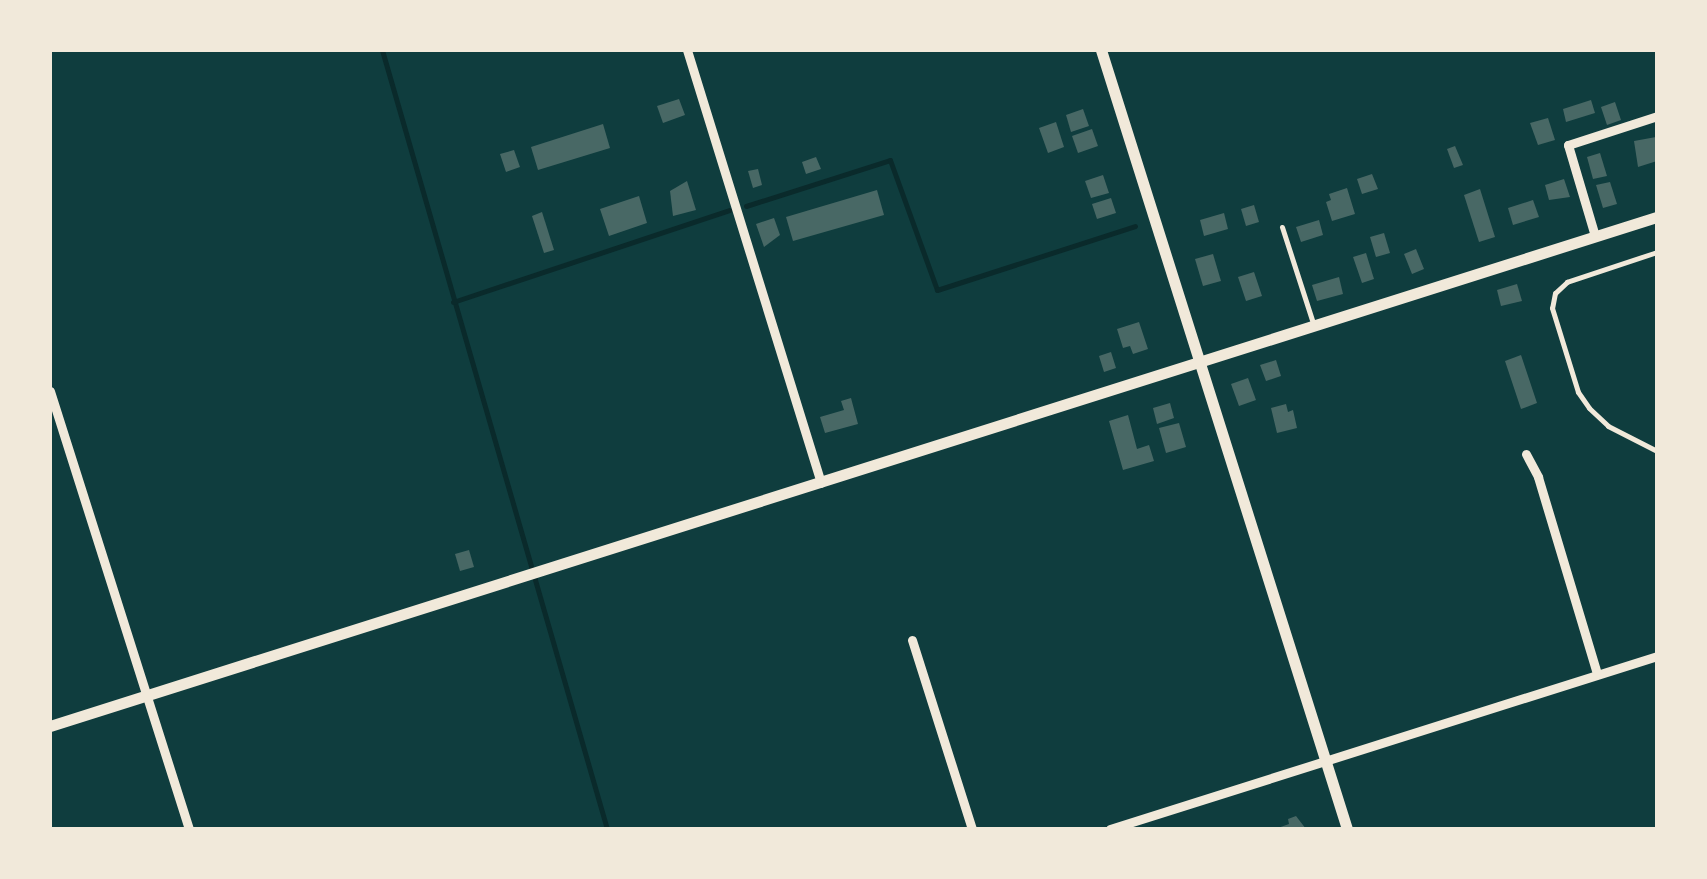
<!DOCTYPE html>
<html>
<head>
<meta charset="utf-8">
<style>
	body { margin:0 }
	#map { position:relative; width:1707px; height:879px; overflow:hidden; background:#0f3d3e; font-family:"Space Grotesk",sans-serif }
	div>[style] { position:absolute }
	[style*='--x'] { left:calc(var(--x)*1px); top:calc(var(--y)*1px); width:calc(var(--w)*1px); rotate:calc(var(--a)*1deg) }
	.stream>* { height:5px; margin:-2.5px; padding:0 2.5px; transform-origin:2.5px; border-radius:2.5px; background:#0a2a2b }
	.building>* { inset:0; background:#486865 }
	.service>* { height:5px; margin:-2.5px; padding:0 2.5px; transform-origin:2.5px; border-radius:2.5px; background:#f1e9da }
	.minor>* { height:9px; margin:-4.5px; padding:0 4.5px; transform-origin:4.5px; border-radius:4.5px; background:#f1e9da }
	.tertiary>* { height:11px; margin:-5.5px; padding:0 5.5px; transform-origin:5.5px; border-radius:5.5px; background:#f1e9da }
	span { translate:-50% -50%; white-space:nowrap; text-align:center; line-height:1.15; -webkit-text-stroke:10px #f1e9da; paint-order:stroke }
	.frame { position:absolute; inset:0; border:52px solid #f1e9da; pointer-events:none }
</style>
</head>
<body>
<div id="map">
	<div class="stream">
		<i style="--x:382;--y:50;--w:811;--a:73.89"></i>
		<i style="--x:746;--y:206;--w:151;--a:-17.7"></i>
		<i style="--x:890;--y:160;--w:138;--a:70.1"></i>
		<i style="--x:937;--y:290;--w:208;--a:-17.9"></i>
		<i style="--x:453;--y:302;--w:291;--a:-18.4"></i>
	</div>
	<div class="building">
		<i style="clip-path:polygon(679px 99px,685px 115px,663px 123px,657px 106px)"></i>
		<i style="clip-path:polygon(1591px 100px,1595px 113px,1566px 122px,1563px 109px)"></i>
		<i style="clip-path:polygon(1615px 102px,1621px 120px,1607px 125px,1601px 107px)"></i>
		<i style="clip-path:polygon(1083px 109px,1089px 126px,1071px 132px,1066px 115px)"></i>
		<i style="clip-path:polygon(1548px 118px,1555px 140px,1538px 145px,1530px 123px)"></i>
		<i style="clip-path:polygon(1056px 122px,1064px 147px,1048px 153px,1039px 128px)"></i>
		<i style="clip-path:polygon(603px 124px,610px 148px,538px 170px,531px 147px)"></i>
		<i style="clip-path:polygon(1092px 129px,1098px 146px,1078px 153px,1072px 136px)"></i>
		<i style="clip-path:polygon(1656px 137px,1657px 161px,1638px 167px,1634px 141px)"></i>
		<i style="clip-path:polygon(1455px 146px,1463px 165px,1454px 168px,1447px 149px)"></i>
		<i style="clip-path:polygon(514px 150px,520px 167px,506px 172px,500px 154px)"></i>
		<i style="clip-path:polygon(1600px 153px,1607px 176px,1593px 179px,1587px 157px)"></i>
		<i style="clip-path:polygon(816px 157px,821px 169px,806px 174px,802px 162px)"></i>
		<i style="clip-path:polygon(758px 169px,762px 185px,753px 188px,748px 171px)"></i>
		<i style="clip-path:polygon(1372px 174px,1378px 189px,1362px 194px,1357px 179px)"></i>
		<i style="clip-path:polygon(1103px 175px,1109px 193px,1091px 198px,1085px 181px)"></i>
		<i style="clip-path:polygon(1564px 179px,1570px 197px,1549px 200px,1545px 185px)"></i>
		<i style="clip-path:polygon(687px 181px,696px 210px,673px 216px,670px 191px)"></i>
		<i style="clip-path:polygon(1610px 182px,1617px 204px,1603px 208px,1596px 185px)"></i>
		<i style="clip-path:polygon(1347px 188px,1355px 214px,1332px 221px,1326px 202px,1331px 200px,1329px 194px)"></i>
		<i style="clip-path:polygon(1480px 189px,1495px 237px,1479px 242px,1464px 195px)"></i>
		<i style="clip-path:polygon(877px 190px,884px 215px,793px 241px,786px 217px)"></i>
		<i style="clip-path:polygon(639px 196px,647px 223px,609px 236px,600px 209px)"></i>
		<i style="clip-path:polygon(1111px 198px,1116px 213px,1097px 219px,1092px 204px)"></i>
		<i style="clip-path:polygon(1533px 200px,1539px 217px,1513px 225px,1508px 208px)"></i>
		<i style="clip-path:polygon(1254px 205px,1259px 222px,1246px 226px,1241px 209px)"></i>
		<i style="clip-path:polygon(542px 212px,554px 250px,544px 253px,532px 216px)"></i>
		<i style="clip-path:polygon(1224px 213px,1228px 229px,1204px 236px,1200px 220px)"></i>
		<i style="clip-path:polygon(774px 218px,780px 235px,764px 247px,756px 224px)"></i>
		<i style="clip-path:polygon(1319px 220px,1323px 235px,1301px 242px,1296px 227px)"></i>
		<i style="clip-path:polygon(1384px 233px,1390px 253px,1376px 257px,1370px 237px)"></i>
		<i style="clip-path:polygon(1416px 249px,1424px 269px,1412px 274px,1404px 254px)"></i>
		<i style="clip-path:polygon(1366px 253px,1374px 279px,1362px 283px,1353px 257px)"></i>
		<i style="clip-path:polygon(1213px 254px,1221px 281px,1203px 286px,1195px 259px)"></i>
		<i style="clip-path:polygon(1254px 272px,1262px 296px,1246px 301px,1238px 277px)"></i>
		<i style="clip-path:polygon(1339px 277px,1343px 294px,1317px 301px,1312px 285px)"></i>
		<i style="clip-path:polygon(1517px 284px,1522px 301px,1501px 306px,1497px 290px)"></i>
		<i style="clip-path:polygon(1139px 322px,1148px 349px,1133px 354px,1130px 346px,1123px 348px,1117px 329px)"></i>
		<i style="clip-path:polygon(1111px 352px,1116px 368px,1104px 372px,1099px 356px)"></i>
		<i style="clip-path:polygon(1521px 355px,1537px 403px,1521px 409px,1505px 361px)"></i>
		<i style="clip-path:polygon(1276px 360px,1281px 376px,1266px 381px,1260px 365px)"></i>
		<i style="clip-path:polygon(1248px 378px,1256px 400px,1239px 406px,1231px 384px)"></i>
		<i style="clip-path:polygon(851px 398px,858px 424px,825px 433px,820px 417px,844px 410px,841px 401px)"></i>
		<i style="clip-path:polygon(1170px 403px,1174px 418px,1157px 424px,1153px 408px)"></i>
		<i style="clip-path:polygon(1286px 404px,1288px 412px,1293px 410px,1297px 428px,1277px 433px,1271px 408px)"></i>
		<i style="clip-path:polygon(1128px 415px,1137px 449px,1149px 445px,1154px 461px,1123px 470px,1109px 421px)"></i>
		<i style="clip-path:polygon(1179px 423px,1186px 447px,1166px 453px,1159px 428px)"></i>
		<i style="clip-path:polygon(469px 550px,474px 567px,460px 571px,455px 554px)"></i>
		<i style="clip-path:polygon(1296px 816px,1306px 829px,1275px 829px,1289px 824px,1288px 819px)"></i>
	</div>
	<div class="service">
		<i style="--x:1282;--y:227;--w:101;--a:72.1"></i>
		<i style="--x:1657;--y:252;--w:95;--a:161.6"></i>
		<i style="--x:1567;--y:282;--w:16;--a:137"></i>
		<i style="--x:1555;--y:293;--w:15;--a:101"></i>
		<i style="--x:1552;--y:308;--w:88;--a:72.8"></i>
		<i style="--x:1578;--y:392;--w:19;--a:55"></i>
		<i style="--x:1589;--y:408;--w:26;--a:43"></i>
		<i style="--x:1608;--y:426;--w:55;--a:27"></i>
	</div>
	<div class="minor">
		<i style="--x:687;--y:50;--w:453;--a:72.8"></i>
		<i style="--x:1595;--y:236;--w:95;--a:-106.5"></i>
		<i style="--x:1568;--y:145;--w:94;--a:-18"></i>
		<i style="--x:50;--y:391;--w:460;--a:72.4"></i>
		<i style="--x:1526;--y:454;--w:26;--a:62"></i>
		<i style="--x:1538;--y:477;--w:206;--a:73.3"></i>
		<i style="--x:912;--y:640;--w:198;--a:72.4"></i>
		<i style="--x:1110;--y:829;--w:574;--a:-17.55"></i>
	</div>
	<div class="tertiary">
		<i style="--x:1101;--y:50;--w:817;--a:72.47"></i>
		<i style="--x:50;--y:726;--w:1686;--a:-17.58"></i>
	</div>
	<div class="frame"></div>
</div>
</body>
</html>
